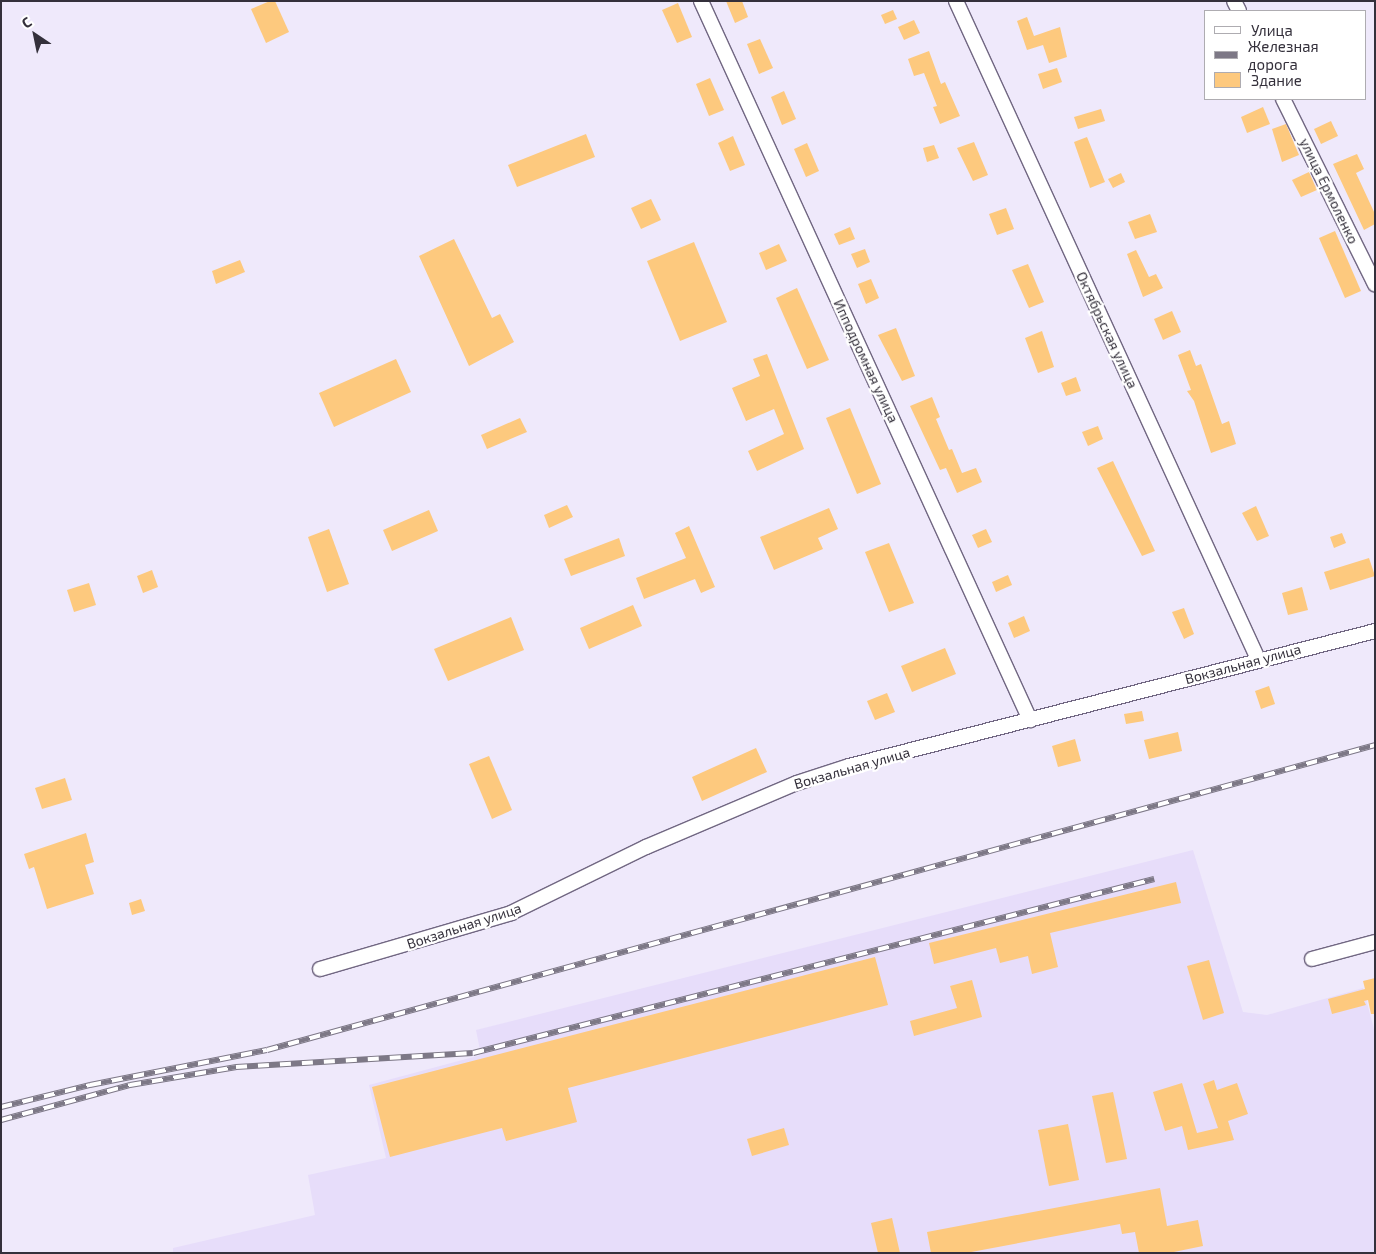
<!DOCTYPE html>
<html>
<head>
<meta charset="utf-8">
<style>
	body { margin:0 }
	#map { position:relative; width:1376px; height:1254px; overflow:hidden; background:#efe9fb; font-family:"Exo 2",sans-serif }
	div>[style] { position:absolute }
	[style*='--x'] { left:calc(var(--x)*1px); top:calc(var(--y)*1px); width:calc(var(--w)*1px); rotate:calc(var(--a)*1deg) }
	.built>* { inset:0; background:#e7ddfa }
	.building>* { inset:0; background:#fdc97e }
	.roads { filter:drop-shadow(1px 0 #716782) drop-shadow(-1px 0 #716782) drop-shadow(0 1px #716782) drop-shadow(0 -1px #716782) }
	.minor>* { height:14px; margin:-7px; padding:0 7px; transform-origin:7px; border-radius:7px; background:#fff }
	.rail>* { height:5.5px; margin-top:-2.75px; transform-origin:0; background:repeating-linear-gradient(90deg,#fff 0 11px,#7d7886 0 22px); box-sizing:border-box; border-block:1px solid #7d7886 }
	span { translate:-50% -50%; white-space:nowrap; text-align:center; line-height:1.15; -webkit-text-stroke:4.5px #fff; paint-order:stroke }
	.street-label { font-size:14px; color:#34303b }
	.frame { position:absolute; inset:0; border:2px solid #34303b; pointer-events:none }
	.legend { position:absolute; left:1204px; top:10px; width:162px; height:90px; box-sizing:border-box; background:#fff; border:1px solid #aeacb1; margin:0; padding:6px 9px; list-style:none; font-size:15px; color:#34303b }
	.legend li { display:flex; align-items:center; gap:10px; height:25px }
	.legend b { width:25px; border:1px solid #aeacb1 }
	.north { position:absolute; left:10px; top:10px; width:50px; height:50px; -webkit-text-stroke:4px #fff; paint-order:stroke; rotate:326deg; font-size:14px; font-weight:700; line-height:20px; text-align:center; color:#34303b }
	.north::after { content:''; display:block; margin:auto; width:18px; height:22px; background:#34303b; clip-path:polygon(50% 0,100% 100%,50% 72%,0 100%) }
</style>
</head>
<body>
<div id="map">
	<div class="built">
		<i style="clip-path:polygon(1193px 850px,1243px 1012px,1267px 1015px,1363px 988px,1375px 1033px,1375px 1253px,173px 1253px,173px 1248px,315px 1215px,308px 1175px,386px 1158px,369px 1085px,481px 1055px,476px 1030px)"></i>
	</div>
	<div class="building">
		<i style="clip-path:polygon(270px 1px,275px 1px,289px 32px,266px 43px,251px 9px)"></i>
		<i style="clip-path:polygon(726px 1px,742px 1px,748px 17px,735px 23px)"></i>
		<i style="clip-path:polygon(678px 3px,692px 37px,677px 43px,662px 10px)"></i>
		<i style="clip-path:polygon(893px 10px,897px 19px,885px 24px,881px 15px)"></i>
		<i style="clip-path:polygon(1027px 17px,1034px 36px,1060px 27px,1067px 57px,1049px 63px,1043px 45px,1027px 50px,1017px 21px)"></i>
		<i style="clip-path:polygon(914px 20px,920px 33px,904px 40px,898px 27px)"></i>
		<i style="clip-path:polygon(760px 39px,773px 68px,759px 74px,747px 44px)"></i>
		<i style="clip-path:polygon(929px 51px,941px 84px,945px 82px,960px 116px,940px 124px,933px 107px,937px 106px,924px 73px,914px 76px,908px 59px)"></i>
		<i style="clip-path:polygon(1057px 68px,1062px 82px,1043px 89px,1038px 74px)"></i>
		<i style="clip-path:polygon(710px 78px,724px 110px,709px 116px,696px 84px)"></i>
		<i style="clip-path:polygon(784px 91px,796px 119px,782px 125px,771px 97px)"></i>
		<i style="clip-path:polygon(1263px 107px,1270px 124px,1247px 133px,1241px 117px)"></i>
		<i style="clip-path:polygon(1101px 109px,1105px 121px,1078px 129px,1074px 117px)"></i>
		<i style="clip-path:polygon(1331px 121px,1338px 136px,1321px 144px,1314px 129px)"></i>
		<i style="clip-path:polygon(1286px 124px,1299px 155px,1282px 162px,1272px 129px)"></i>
		<i style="clip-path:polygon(586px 134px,595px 157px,517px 187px,508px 165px)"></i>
		<i style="clip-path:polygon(733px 136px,745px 165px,730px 171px,718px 143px)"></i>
		<i style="clip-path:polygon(1087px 137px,1105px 182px,1090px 188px,1074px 142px)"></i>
		<i style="clip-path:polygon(974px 142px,988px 175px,973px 181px,957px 148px)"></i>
		<i style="clip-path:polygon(807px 143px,819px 171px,806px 177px,794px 149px)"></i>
		<i style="clip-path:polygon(934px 145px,939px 158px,927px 162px,923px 148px)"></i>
		<i style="clip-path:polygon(1357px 154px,1364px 169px,1356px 173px,1375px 214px,1375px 224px,1364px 230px,1333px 164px)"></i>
		<i style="clip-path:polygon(1309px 172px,1317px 190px,1301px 197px,1292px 180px)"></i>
		<i style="clip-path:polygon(1121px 173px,1125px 182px,1113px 188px,1108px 179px)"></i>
		<i style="clip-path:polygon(651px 199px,661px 220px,641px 229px,631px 208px)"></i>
		<i style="clip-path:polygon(1006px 208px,1014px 229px,997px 235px,989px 214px)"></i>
		<i style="clip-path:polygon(1150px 214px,1157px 232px,1135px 239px,1128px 222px)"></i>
		<i style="clip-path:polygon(850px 227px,855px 239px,839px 245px,834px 234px)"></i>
		<i style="clip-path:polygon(1335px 231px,1361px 291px,1345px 298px,1319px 238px)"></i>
		<i style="clip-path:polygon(454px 239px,492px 318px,500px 314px,514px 342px,469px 366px,419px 256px)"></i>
		<i style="clip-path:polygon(694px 242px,727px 322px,680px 341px,647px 261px)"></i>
		<i style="clip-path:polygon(779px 244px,787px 261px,766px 270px,759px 253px)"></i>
		<i style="clip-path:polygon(865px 249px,870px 262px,857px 268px,851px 254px)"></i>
		<i style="clip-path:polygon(1136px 250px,1149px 277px,1156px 274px,1163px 288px,1143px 297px,1127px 254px)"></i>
		<i style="clip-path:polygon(240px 260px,245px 272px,216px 284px,212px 271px)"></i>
		<i style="clip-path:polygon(1028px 264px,1044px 302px,1029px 308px,1012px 270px)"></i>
		<i style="clip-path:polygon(871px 279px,879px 298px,866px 304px,858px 284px)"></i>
		<i style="clip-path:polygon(797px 288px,829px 360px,807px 369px,776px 298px)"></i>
		<i style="clip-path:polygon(1172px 311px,1181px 332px,1163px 340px,1154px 319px)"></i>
		<i style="clip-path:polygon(896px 328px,915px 376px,902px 381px,878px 335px)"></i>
		<i style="clip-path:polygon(1042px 331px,1054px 367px,1038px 373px,1025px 338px)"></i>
		<i style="clip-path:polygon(1190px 350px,1196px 366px,1201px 364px,1222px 424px,1229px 421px,1236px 444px,1211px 453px,1194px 401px,1187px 391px,1191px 390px,1178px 355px)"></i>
		<i style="clip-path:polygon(767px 354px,804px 449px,757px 471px,748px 451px,784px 434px,774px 409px,746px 421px,732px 388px,760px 376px,753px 359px)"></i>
		<i style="clip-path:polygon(396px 359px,411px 392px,334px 427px,319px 393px)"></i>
		<i style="clip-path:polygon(1076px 377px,1081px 391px,1066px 396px,1061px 383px)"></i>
		<i style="clip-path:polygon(932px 397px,940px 417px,936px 419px,949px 450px,952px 449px,962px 473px,976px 468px,982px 482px,957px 493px,946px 468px,940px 470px,910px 406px)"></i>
		<i style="clip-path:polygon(850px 408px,881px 484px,857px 494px,826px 418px)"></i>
		<i style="clip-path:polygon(520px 418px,527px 432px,487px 449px,481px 435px)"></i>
		<i style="clip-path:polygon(1098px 426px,1103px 439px,1088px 446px,1082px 432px)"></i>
		<i style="clip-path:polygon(1113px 461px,1155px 551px,1142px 556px,1097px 468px)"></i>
		<i style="clip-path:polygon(567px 505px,573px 517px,549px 528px,544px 515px)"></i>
		<i style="clip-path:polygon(1256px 506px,1269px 536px,1257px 541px,1242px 513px)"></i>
		<i style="clip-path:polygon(829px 508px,838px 529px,818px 538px,823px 549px,774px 570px,760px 537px)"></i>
		<i style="clip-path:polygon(429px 510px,438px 531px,392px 551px,383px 530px)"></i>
		<i style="clip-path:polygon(689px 526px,715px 587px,701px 593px,695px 579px,644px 599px,636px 578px,686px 558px,675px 533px)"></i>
		<i style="clip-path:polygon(329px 529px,349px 584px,327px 592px,308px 537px)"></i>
		<i style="clip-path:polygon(986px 529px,992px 542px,978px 548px,972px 535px)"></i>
		<i style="clip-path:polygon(1342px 533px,1346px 543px,1334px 548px,1330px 537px)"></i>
		<i style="clip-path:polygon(619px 538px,625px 556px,571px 576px,564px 559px)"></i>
		<i style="clip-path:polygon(889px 543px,914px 603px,889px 612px,865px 552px)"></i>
		<i style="clip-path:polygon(1369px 558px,1375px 576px,1330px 590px,1324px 572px)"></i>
		<i style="clip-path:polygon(152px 570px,158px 587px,143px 593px,137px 576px)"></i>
		<i style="clip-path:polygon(1008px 575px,1012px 585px,996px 592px,992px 582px)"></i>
		<i style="clip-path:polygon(89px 583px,96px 605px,74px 612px,67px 590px)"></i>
		<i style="clip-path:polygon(1302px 587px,1308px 610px,1288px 615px,1282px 593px)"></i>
		<i style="clip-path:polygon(633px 605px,642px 626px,589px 649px,580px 628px)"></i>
		<i style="clip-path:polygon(1184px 608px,1194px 634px,1184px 639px,1172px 612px)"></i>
		<i style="clip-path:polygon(1024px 616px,1030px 631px,1014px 638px,1008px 623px)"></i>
		<i style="clip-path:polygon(511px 617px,524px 650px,448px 681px,434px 649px)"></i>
		<i style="clip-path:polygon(945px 648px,956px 674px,912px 692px,901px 666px)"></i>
		<i style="clip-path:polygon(1269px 686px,1275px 704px,1261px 709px,1255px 691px)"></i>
		<i style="clip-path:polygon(887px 693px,895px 712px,875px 720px,867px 701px)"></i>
		<i style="clip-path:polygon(1142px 711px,1144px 721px,1126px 724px,1124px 714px)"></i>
		<i style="clip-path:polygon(1178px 732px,1182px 751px,1149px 759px,1144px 740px)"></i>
		<i style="clip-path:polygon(1075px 739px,1081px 761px,1058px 767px,1052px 746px)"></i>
		<i style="clip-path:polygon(756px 748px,767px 772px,702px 801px,692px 777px)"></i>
		<i style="clip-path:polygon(489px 756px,512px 810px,492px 819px,469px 764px)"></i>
		<i style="clip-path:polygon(65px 778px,72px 800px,42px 809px,35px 788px)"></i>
		<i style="clip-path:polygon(86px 833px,94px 862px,85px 865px,94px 894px,47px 909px,34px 867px,29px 869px,24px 854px)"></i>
		<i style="clip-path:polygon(1176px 882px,1181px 903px,1050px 933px,1058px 967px,1032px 974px,1028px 956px,1000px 963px,996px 948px,934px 964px,929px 943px)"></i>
		<i style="clip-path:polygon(141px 899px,145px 911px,132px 915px,129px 903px)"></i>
		<i style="clip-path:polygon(875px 957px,888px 1005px,568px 1088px,577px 1122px,506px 1141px,502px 1128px,390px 1157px,372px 1087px)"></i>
		<i style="clip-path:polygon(1209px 960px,1224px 1013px,1203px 1020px,1187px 966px)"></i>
		<i style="clip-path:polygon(1375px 978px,1375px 1014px,1371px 1014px,1368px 1000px,1364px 1001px,1366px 1005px,1332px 1014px,1328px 999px,1365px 989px,1363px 981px)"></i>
		<i style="clip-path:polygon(972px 980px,982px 1017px,914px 1036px,910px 1021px,957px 1008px,950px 986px)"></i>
		<i style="clip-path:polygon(1214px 1080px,1217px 1090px,1237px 1083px,1248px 1114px,1228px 1121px,1234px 1140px,1188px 1150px,1182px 1126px,1165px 1131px,1153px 1092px,1182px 1083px,1197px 1133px,1218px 1128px,1203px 1084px)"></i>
		<i style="clip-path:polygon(1113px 1092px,1127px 1159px,1106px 1163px,1092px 1096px)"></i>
		<i style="clip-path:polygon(1068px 1124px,1079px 1180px,1049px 1186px,1038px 1130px)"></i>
		<i style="clip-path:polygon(784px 1128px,789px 1145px,752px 1156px,747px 1139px)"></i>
		<i style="clip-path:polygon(1160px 1188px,1167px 1226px,1198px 1220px,1203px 1246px,1169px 1253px,1139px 1253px,1135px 1232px,1122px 1234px,1120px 1224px,966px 1253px,931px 1253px,927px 1232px)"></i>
		<i style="clip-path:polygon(892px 1218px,900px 1253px,878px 1253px,871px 1223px)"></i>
	</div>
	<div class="roads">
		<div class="minor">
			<i style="--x:701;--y:1;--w:791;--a:65.41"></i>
			<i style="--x:956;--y:1;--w:724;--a:65.35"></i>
			<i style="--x:1234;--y:1;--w:11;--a:63"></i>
			<i style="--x:1283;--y:99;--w:207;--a:63.6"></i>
			<i style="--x:1312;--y:959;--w:65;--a:-15.1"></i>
			<i style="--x:320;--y:969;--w:199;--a:-16.3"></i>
			<i style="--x:511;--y:913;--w:150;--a:-26.1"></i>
			<i style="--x:646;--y:847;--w:164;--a:-23"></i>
			<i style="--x:797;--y:783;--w:55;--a:-18.1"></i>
			<i style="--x:849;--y:766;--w:543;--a:-14.39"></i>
		</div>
	</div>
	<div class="rail">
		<i style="--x:1;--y:1107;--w:92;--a:-13.9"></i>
		<i style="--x:90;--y:1085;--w:180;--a:-11.2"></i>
		<i style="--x:267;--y:1050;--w:1149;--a:-15.39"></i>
		<i style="--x:1;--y:1120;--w:134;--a:-15.2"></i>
		<i style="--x:130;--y:1085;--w:108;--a:-9.6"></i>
		<i style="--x:236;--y:1067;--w:237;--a:-3.4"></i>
		<i style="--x:473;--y:1053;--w:703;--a:-14.33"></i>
	</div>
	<div class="street-label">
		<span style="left:1329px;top:191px;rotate:64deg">улица Ермоленко</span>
		<span style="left:1107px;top:330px;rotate:65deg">Октябрьская улица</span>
		<span style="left:866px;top:361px;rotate:65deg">Ипподромная улица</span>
		<span style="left:1243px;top:664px;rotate:-15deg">Вокзальная улица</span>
		<span style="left:852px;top:768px;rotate:-16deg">Вокзальная улица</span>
		<span style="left:464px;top:926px;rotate:-18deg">Вокзальная улица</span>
	</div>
	<div class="frame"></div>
	<ul class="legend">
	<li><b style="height:6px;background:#fff"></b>Улица</li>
	<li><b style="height:6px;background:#7d7886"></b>Железная дорога</li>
	<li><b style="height:14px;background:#fdc97e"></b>Здание</li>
	</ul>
	<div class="north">С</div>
</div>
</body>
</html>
